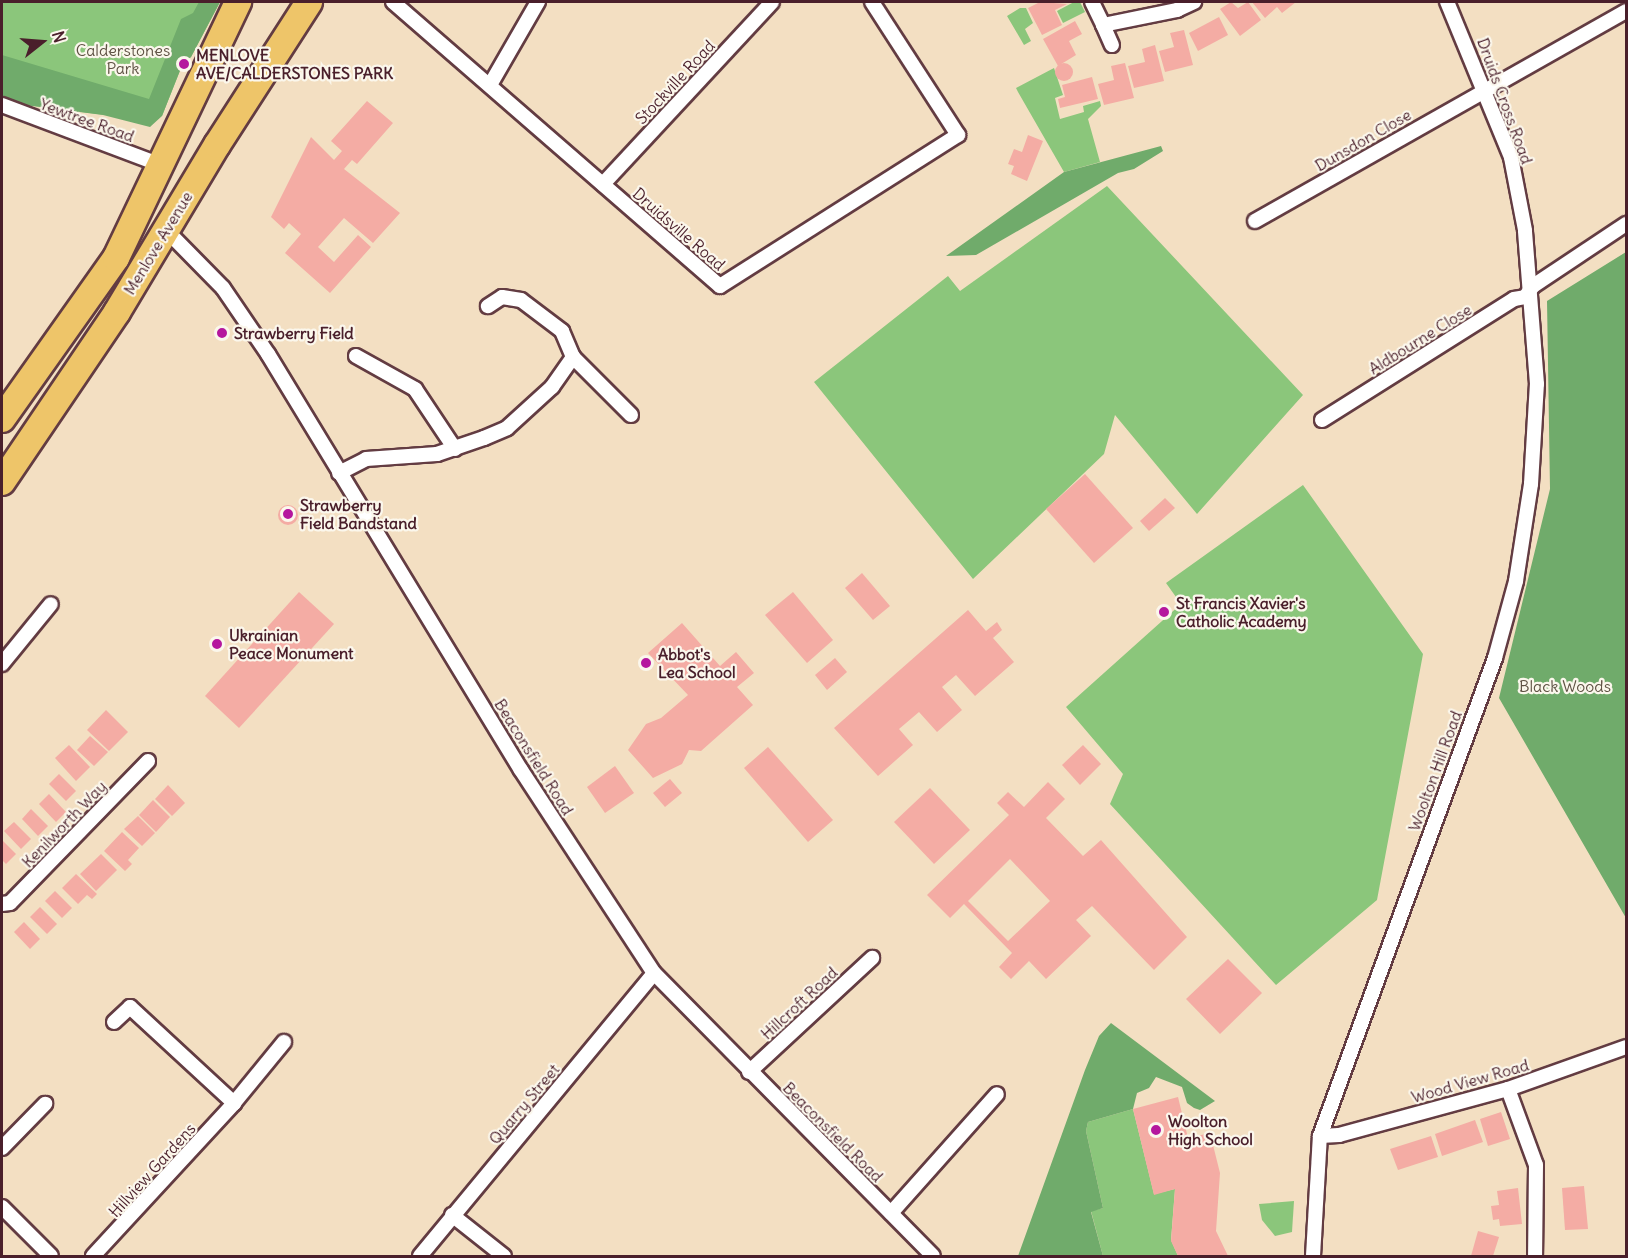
<!DOCTYPE html>
<html>
<head>
<meta charset="utf-8">
<style>
	body { margin:0 }
	#map { position:relative; width:1628px; height:1258px; overflow:hidden; background:#f3dfc2; font-family:Delius,sans-serif }
	div>[style] { position:absolute }
	[style*='--x'] { left:calc(var(--x)*1px); top:calc(var(--y)*1px); width:calc(var(--w)*1px); rotate:calc(var(--a)*1deg) }
	.green>* { inset:0; background:#8bc67b }
	.forest>* { inset:0; background:#70ab6b }
	.building>* { inset:0; background:#f4aca4 }
	.round { border-radius:50% }
	.roads { filter:drop-shadow(2px 0 #633c42) drop-shadow(-2px 0 #633c42) drop-shadow(0 2px #633c42) drop-shadow(0 -2px #633c42) }
	.street>* { height:14px; margin:-7px; padding:0 7px; transform-origin:7px; border-radius:7px; background:#fff }
	.highway>* { height:26px; margin:-13px; padding:0 13px; transform-origin:13px; border-radius:13px; background:#eec569 }
	.dots>* { width:16px; height:16px; translate:-50% -50%; box-sizing:border-box; border:3px solid #fbf7ec; border-radius:50% }
	span { translate:-50% -50%; white-space:nowrap; text-align:center; line-height:1.15; -webkit-text-stroke:4.5px #fbf7ec; paint-order:stroke }
	.park-label { font-size:16px; color:#5e5143 }
	.poi-label { font-size:16px; color:#4a1f2b; font-weight:700 }
	.left { translate:0 -50%; text-align:left }
	.street-label { font-size:16px; color:#4a1f2b }
	.frame { position:absolute; inset:0; border:3px solid #4a1f2b; pointer-events:none }
	.north { position:absolute; left:12px; top:12px; width:60px; height:60px; -webkit-text-stroke:4px #fbf7ec; paint-order:stroke; rotate:73deg; font-size:16px; font-weight:700; line-height:24px; text-align:center; color:#4a1f2b }
	.north::after { content:''; display:block; margin:auto; width:21px; height:27px; background:#4a1f2b; clip-path:polygon(50% 0,100% 100%,50% 72%,0 100%) }
</style>
</head>
<body>
<div id="map">
	<div class="green">
		<i style="clip-path:polygon(2px 2px,220px 2px,191px 57px,183px 63px,162px 116px,105px 115px,26px 105px,2px 96px)"></i>
		<i style="clip-path:polygon(1074px 2px,1080px 2px,1085px 12px,1063px 23px,1057px 11px)"></i>
		<i style="clip-path:polygon(1020px 8px,1026px 8px,1033px 23px,1025px 29px,1031px 41px,1024px 45px,1007px 16px)"></i>
		<i style="clip-path:polygon(1054px 68px,1063px 95px,1055px 98px,1060px 119px,1084px 112px,1083px 106px,1100px 101px,1101px 106px,1088px 119px,1100px 162px,1064px 172px,1018px 92px,1016px 88px)"></i>
		<i style="clip-path:polygon(1107px 186px,1303px 395px,1197px 514px,1115px 415px,1104px 454px,973px 579px,814px 382px,948px 276px,960px 291px)"></i>
		<i style="clip-path:polygon(1303px 485px,1423px 654px,1377px 900px,1276px 985px,1110px 804px,1123px 774px,1066px 707px,1181px 604px,1166px 583px)"></i>
		<i style="clip-path:polygon(1133px 1109px,1154px 1194px,1175px 1189px,1171px 1240px,1178px 1256px,1103px 1256px,1091px 1211px,1103px 1208px,1086px 1131px,1088px 1122px)"></i>
		<i style="clip-path:polygon(1294px 1201px,1292px 1232px,1275px 1236px,1262px 1220px,1259px 1204px)"></i>
	</div>
	<div class="forest">
		<i style="clip-path:polygon(199px 2px,220px 2px,191px 57px,183px 63px,162px 116px,150px 127px,103px 115px,25px 105px,2px 96px,2px 55px,149px 99px,181px 19px,193px 13px)"></i>
		<i style="clip-path:polygon(1161px 146px,1163px 151px,1134px 169px,1118px 173px,976px 255px,946px 256px,1064px 172px)"></i>
		<i style="clip-path:polygon(1626px 252px,1626px 918px,1499px 698px,1550px 489px,1547px 301px)"></i>
		<i style="clip-path:polygon(1111px 1023px,1215px 1101px,1200px 1110px,1194px 1108px,1187px 1103px,1182px 1087px,1156px 1077px,1149px 1088px,1137px 1093px,1133px 1109px,1088px 1122px,1086px 1131px,1103px 1208px,1091px 1212px,1103px 1256px,1018px 1256px,1085px 1070px,1099px 1036px)"></i>
	</div>
	<div class="building">
		<i style="clip-path:polygon(1040px 2px,1067px 4px,1055px 10px,1062px 25px,1042px 35px,1028px 8px)"></i>
		<i style="clip-path:polygon(1231px 2px,1238px 8px,1248px 2px,1261px 20px,1240px 36px,1220px 9px)"></i>
		<i style="clip-path:polygon(1252px 2px,1296px 2px,1282px 13px,1277px 7px,1265px 18px)"></i>
		<i style="clip-path:polygon(1219px 17px,1228px 35px,1198px 51px,1189px 33px)"></i>
		<i style="clip-path:polygon(1075px 21px,1082px 34px,1069px 41px,1076px 55px,1058px 66px,1043px 39px)"></i>
		<i style="clip-path:polygon(1184px 30px,1193px 65px,1165px 72px,1159px 51px,1174px 47px,1170px 33px)"></i>
		<i style="clip-path:polygon(1155px 45px,1164px 81px,1134px 88px,1128px 66px,1145px 62px,1142px 49px)"></i>
		<i style="clip-path:polygon(1125px 63px,1134px 98px,1104px 105px,1098px 84px,1114px 80px,1111px 66px)"></i>
		<i class="round" style="left:1055px;top:63px;width:18px;height:18px"></i>
		<i style="clip-path:polygon(1092px 77px,1098px 99px,1060px 108px,1058px 99px,1065px 97px,1062px 85px)"></i>
		<i style="clip-path:polygon(367px 101px,393px 123px,357px 164px,352px 160px,344px 169px,400px 213px,373px 243px,344px 218px,318px 247px,334px 262px,358px 235px,371px 247px,330px 293px,285px 253px,301px 234px,289px 223px,284px 229px,271px 217px,311px 137px,334px 160px,342px 151px,331px 141px)"></i>
		<i style="clip-path:polygon(1028px 135px,1043px 141px,1027px 181px,1011px 174px,1014px 166px,1008px 164px,1014px 149px,1022px 152px)"></i>
		<i style="clip-path:polygon(1085px 474px,1133px 528px,1094px 563px,1046px 509px)"></i>
		<i style="clip-path:polygon(1165px 498px,1175px 508px,1149px 531px,1140px 521px)"></i>
		<i class="round" style="left:278px;top:505px;width:20px;height:20px"></i>
		<i style="clip-path:polygon(862px 573px,890px 606px,873px 620px,845px 588px)"></i>
		<i style="clip-path:polygon(299px 592px,334px 624px,239px 728px,205px 696px)"></i>
		<i style="clip-path:polygon(793px 592px,833px 640px,807px 663px,765px 615px)"></i>
		<i style="clip-path:polygon(968px 610px,986px 631px,997px 622px,1002px 630px,993px 638px,1014px 662px,975px 696px,956px 675px,942px 687px,962px 710px,937px 732px,919px 712px,899px 729px,913px 745px,878px 776px,834px 728px)"></i>
		<i style="clip-path:polygon(682px 623px,720px 666px,736px 652px,754px 673px,737px 687px,753px 705px,701px 751px,689px 750px,682px 764px,653px 778px,628px 750px,646px 724px,661px 718px,688px 695px,648px 653px)"></i>
		<i style="clip-path:polygon(835px 658px,847px 672px,827px 690px,815px 675px)"></i>
		<i style="clip-path:polygon(106px 710px,128px 732px,109px 751px,87px 730px)"></i>
		<i style="clip-path:polygon(90px 736px,108px 752px,94px 766px,77px 750px)"></i>
		<i style="clip-path:polygon(69px 745px,90px 767px,76px 781px,55px 758px)"></i>
		<i style="clip-path:polygon(1083px 745px,1101px 764px,1080px 785px,1062px 765px)"></i>
		<i style="clip-path:polygon(768px 747px,833px 820px,808px 842px,744px 768px)"></i>
		<i style="clip-path:polygon(615px 766px,634px 793px,605px 813px,587px 787px)"></i>
		<i style="clip-path:polygon(59px 774px,76px 791px,66px 801px,49px 784px)"></i>
		<i style="clip-path:polygon(670px 779px,682px 793px,665px 807px,653px 793px)"></i>
		<i style="clip-path:polygon(evenodd,1048px 782px,1065px 799px,1046px 818px,1083px 856px,1101px 840px,1187px 937px,1154px 970px,1092px 906px,1076px 920px,1091px 936px,1046px 979px,1029px 961px,1011px 979px,999px 967px,1012px 953px,964px 904px,950px 918px,927px 895px,1009px 815px,997px 803px,1008px 792px,1024px 807px,1048px 782px,1010px 859px,1050px 901px,1008px 941px,968px 901px,1010px 859px)"></i>
		<i style="clip-path:polygon(168px 785px,185px 803px,172px 816px,155px 799px)"></i>
		<i style="clip-path:polygon(930px 788px,970px 830px,934px 864px,894px 822px)"></i>
		<i style="clip-path:polygon(49px 794px,66px 812px,56px 822px,39px 804px)"></i>
		<i style="clip-path:polygon(153px 800px,170px 817px,156px 832px,139px 815px)"></i>
		<i style="clip-path:polygon(31px 809px,48px 826px,38px 836px,22px 819px)"></i>
		<i style="clip-path:polygon(138px 816px,155px 833px,142px 846px,124px 829px)"></i>
		<i style="clip-path:polygon(14px 822px,31px 839px,21px 849px,4px 831px)"></i>
		<i style="clip-path:polygon(122px 832px,139px 848px,128px 860px,132px 864px,125px 871px,104px 851px)"></i>
		<i style="clip-path:polygon(2px 840px,16px 854px,6px 864px,2px 860px)"></i>
		<i style="clip-path:polygon(101px 854px,117px 870px,96px 891px,80px 874px)"></i>
		<i style="clip-path:polygon(76px 874px,97px 894px,92px 899px,87px 895px,78px 904px,62px 888px)"></i>
		<i style="clip-path:polygon(55px 891px,72px 908px,62px 918px,45px 901px)"></i>
		<i style="clip-path:polygon(40px 907px,57px 924px,47px 934px,30px 917px)"></i>
		<i style="clip-path:polygon(24px 922px,40px 939px,30px 949px,14px 932px)"></i>
		<i style="clip-path:polygon(1228px 959px,1262px 993px,1220px 1034px,1186px 999px)"></i>
		<i style="clip-path:polygon(1178px 1097px,1188px 1138px,1210px 1133px,1220px 1173px,1216px 1231px,1228px 1256px,1178px 1256px,1171px 1241px,1175px 1189px,1154px 1195px,1133px 1109px)"></i>
		<i style="clip-path:polygon(1501px 1112px,1510px 1139px,1488px 1146px,1480px 1119px)"></i>
		<i style="clip-path:polygon(1475px 1120px,1483px 1142px,1442px 1156px,1435px 1134px)"></i>
		<i style="clip-path:polygon(1431px 1136px,1438px 1157px,1398px 1170px,1390px 1149px)"></i>
		<i style="clip-path:polygon(1584px 1186px,1588px 1229px,1565px 1230px,1562px 1188px)"></i>
		<i style="clip-path:polygon(1518px 1188px,1522px 1224px,1500px 1226px,1499px 1219px,1493px 1220px,1491px 1206px,1499px 1205px,1497px 1191px)"></i>
		<i style="clip-path:polygon(1478px 1231px,1499px 1237px,1493px 1256px,1471px 1256px)"></i>
	</div>
	<div class="roads">
		<div class="street">
			<i style="--x:393;--y:2;--w:433;--a:41"></i>
			<i style="--x:720;--y:286;--w:282;--a:-32.4"></i>
			<i style="--x:958;--y:135;--w:158;--a:-122.9"></i>
			<i style="--x:1092;--y:2;--w:25;--a:64"></i>
			<i style="--x:1103;--y:25;--w:76;--a:-11.5"></i>
			<i style="--x:1177;--y:10;--w:19;--a:-25"></i>
			<i style="--x:1103;--y:25;--w:22;--a:66"></i>
			<i style="--x:490;--y:85;--w:96;--a:-60"></i>
			<i style="--x:2;--y:105;--w:170;--a:20.7"></i>
			<i style="--x:603;--y:184;--w:248;--a:-47.1"></i>
			<i style="--x:1255;--y:221;--w:426;--a:-29.5"></i>
			<i style="--x:166;--y:230;--w:81;--a:45.5"></i>
			<i style="--x:223;--y:288;--w:80;--a:55.7"></i>
			<i style="--x:268;--y:354;--w:487;--a:58.7"></i>
			<i style="--x:521;--y:770;--w:243;--a:56.8"></i>
			<i style="--x:654;--y:973;--w:397;--a:45.4"></i>
			<i style="--x:356;--y:356;--w:68;--a:29.2"></i>
			<i style="--x:415;--y:389;--w:72;--a:56.3"></i>
			<i style="--x:573;--y:357;--w:82;--a:45"></i>
			<i style="--x:1322;--y:420;--w:227;--a:-32.2"></i>
			<i style="--x:1514;--y:299;--w:11;--a:-10"></i>
			<i style="--x:1525;--y:297;--w:14;--a:-54"></i>
			<i style="--x:1533;--y:286;--w:112;--a:-33.7"></i>
			<i style="--x:339;--y:473;--w:30;--a:-27"></i>
			<i style="--x:366;--y:459;--w:71;--a:-4"></i>
			<i style="--x:437;--y:454;--w:50;--a:-18.8"></i>
			<i style="--x:484;--y:438;--w:25;--a:-23"></i>
			<i style="--x:507;--y:428;--w:61;--a:-42.3"></i>
			<i style="--x:552;--y:387;--w:37;--a:-55"></i>
			<i style="--x:573;--y:357;--w:28;--a:-113"></i>
			<i style="--x:562;--y:331;--w:51;--a:-142.9"></i>
			<i style="--x:521;--y:300;--w:19;--a:-171"></i>
			<i style="--x:502;--y:297;--w:17;--a:147"></i>
			<i style="--x:2;--y:664;--w:77;--a:-50.8"></i>
			<i style="--x:2;--y:904;--w:8;--a:-7"></i>
			<i style="--x:10;--y:903;--w:198;--a:-45.8"></i>
			<i style="--x:114;--y:1022;--w:22;--a:-43"></i>
			<i style="--x:130;--y:1007;--w:142;--a:42.7"></i>
			<i style="--x:749;--y:1072;--w:168;--a:-42.8"></i>
			<i style="--x:1508;--y:1089;--w:81;--a:69.8"></i>
			<i style="--x:1536;--y:1165;--w:91;--a:90.6"></i>
			<i style="--x:1320;--y:1136;--w:19;--a:-3"></i>
			<i style="--x:1339;--y:1135;--w:175;--a:-15.2"></i>
			<i style="--x:1508;--y:1089;--w:125;--a:-19.6"></i>
			<i style="--x:2;--y:1148;--w:62;--a:-45.7"></i>
			<i style="--x:2;--y:1207;--w:69;--a:45"></i>
			<i style="--x:891;--y:1213;--w:159;--a:-48.3"></i>
			<i style="--x:452;--y:1215;--w:66;--a:38.3"></i>
			<i style="--x:93;--y:1256;--w:208;--a:-47.3"></i>
			<i style="--x:234;--y:1103;--w:79;--a:-50.7"></i>
			<i style="--x:420;--y:1256;--w:367;--a:-50.4"></i>
			<i style="--x:1313;--y:1256;--w:120;--a:-86.7"></i>
			<i style="--x:1320;--y:1136;--w:509;--a:-69.89"></i>
			<i style="--x:1495;--y:658;--w:80;--a:-74.7"></i>
			<i style="--x:1516;--y:581;--w:98;--a:-81.2"></i>
			<i style="--x:1531;--y:484;--w:100;--a:-86.6"></i>
			<i style="--x:1537;--y:384;--w:154;--a:-94.5"></i>
			<i style="--x:1525;--y:230;--w:74;--a:-100.9"></i>
			<i style="--x:1511;--y:157;--w:168;--a:-112.4"></i>
		</div>
		<div class="highway">
			<i style="--x:2;--y:419;--w:197;--a:-54.7"></i>
			<i style="--x:116;--y:258;--w:284;--a:-64.5"></i>
			<i style="--x:2;--y:482;--w:205;--a:-55.9"></i>
			<i style="--x:117;--y:312;--w:195;--a:-59.1"></i>
			<i style="--x:217;--y:145;--w:170;--a:-57.2"></i>
		</div>
	</div>
	<div class="dots">
		<i style="left:184px;top:64px;background:#b5179e"></i>
		<i style="left:222px;top:333px;background:#b5179e"></i>
		<i style="left:288px;top:514px;background:#b5179e"></i>
		<i style="left:1164px;top:612px;background:#b5179e"></i>
		<i style="left:217px;top:644px;background:#b5179e"></i>
		<i style="left:646px;top:663px;background:#b5179e"></i>
		<i style="left:1156px;top:1130px;background:#b5179e"></i>
	</div>
	<div class="park-label">
		<span style="left:123px;top:59px">Calderstones<br>Park</span>
		<span style="left:1565px;top:686px">Black Woods</span>
	</div>
	<div class="poi-label">
		<span class="left" style="left:196px;top:64px">MENLOVE<br>AVE/CALDERSTONES PARK</span>
		<span class="left" style="left:234px;top:333px">Strawberry Field</span>
		<span class="left" style="left:300px;top:514px">Strawberry<br>Field Bandstand</span>
		<span class="left" style="left:1176px;top:612px">St Francis Xavier's<br>Catholic Academy</span>
		<span class="left" style="left:229px;top:644px">Ukrainian<br>Peace Monument</span>
		<span class="left" style="left:658px;top:663px">Abbot's<br>Lea School</span>
		<span class="left" style="left:1168px;top:1130px">Woolton<br>High School</span>
	</div>
	<div class="street-label">
		<span style="left:675px;top:82px;rotate:-47deg">Stockville Road</span>
		<span style="left:1505px;top:101px;rotate:70deg">Druids Cross Road</span>
		<span style="left:87px;top:120px;rotate:20deg">Yewtree Road</span>
		<span style="left:1363px;top:140px;rotate:-30deg">Dunsdon Close</span>
		<span style="left:679px;top:229px;rotate:41deg">Druidsville Road</span>
		<span style="left:158px;top:243px;rotate:-59deg">Menlove Avenue</span>
		<span style="left:1420px;top:339px;rotate:-32deg">Aldbourne Close</span>
		<span style="left:534px;top:757px;rotate:58deg">Beaconsfield Road</span>
		<span style="left:1435px;top:771px;rotate:-70deg">Woolton Hill Road</span>
		<span style="left:64px;top:824px;rotate:-46deg">Kenilworth Way</span>
		<span style="left:799px;top:1003px;rotate:-43deg">Hillcroft Road</span>
		<span style="left:1470px;top:1081px;rotate:-16deg">Wood View Road</span>
		<span style="left:524px;top:1104px;rotate:-50deg">Quarry Street</span>
		<span style="left:833px;top:1132px;rotate:45deg">Beaconsfield Road</span>
		<span style="left:152px;top:1170px;rotate:-48deg">Hillview Gardens</span>
	</div>
	<div class="frame"></div>
	<div class="north">N</div>
</div>
</body>
</html>
